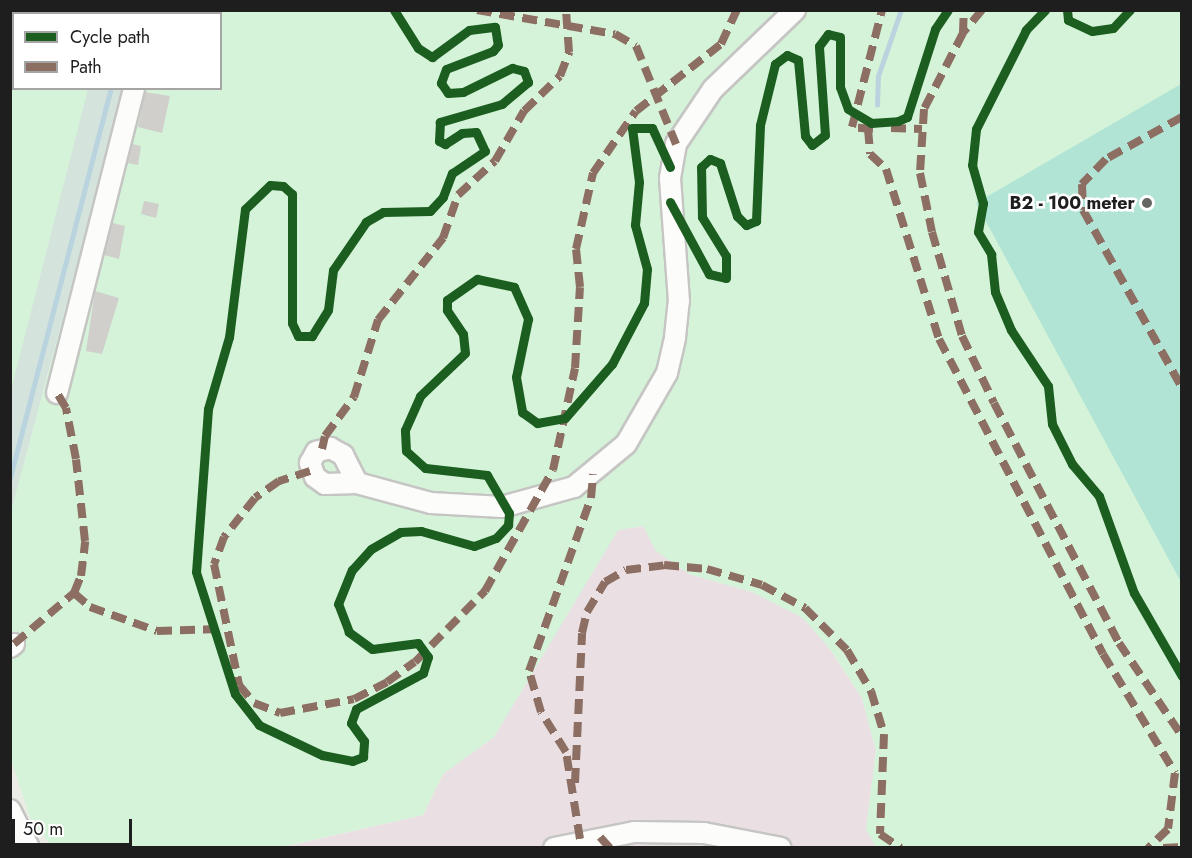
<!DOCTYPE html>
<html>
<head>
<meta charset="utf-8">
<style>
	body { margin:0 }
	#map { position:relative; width:1192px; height:858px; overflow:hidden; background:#ecece7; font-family:Jost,sans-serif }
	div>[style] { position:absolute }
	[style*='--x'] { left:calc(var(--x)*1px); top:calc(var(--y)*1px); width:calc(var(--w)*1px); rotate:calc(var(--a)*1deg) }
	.industrial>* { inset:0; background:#eae0e4 }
	.wetland>* { inset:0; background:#d4e4dc }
	.park>* { inset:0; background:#d4f3d8 }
	.pitch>* { inset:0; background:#b2e4d5 }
	.stream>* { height:4.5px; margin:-2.25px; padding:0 2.25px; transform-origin:2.25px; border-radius:2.25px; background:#bad4df }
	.building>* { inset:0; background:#d0cfcc }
	.roads { filter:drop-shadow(2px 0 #c5c5c3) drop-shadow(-2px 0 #c5c5c3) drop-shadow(0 2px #c5c5c3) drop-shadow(0 -2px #c5c5c3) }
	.minor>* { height:20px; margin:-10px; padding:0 10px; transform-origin:10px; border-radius:10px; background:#fcfcfb }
	.quiet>* { height:8px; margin-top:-4px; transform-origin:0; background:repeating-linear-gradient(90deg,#8d6e63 0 15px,transparent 0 23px) }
	.cycleway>* { height:9px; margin:-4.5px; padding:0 4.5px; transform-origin:4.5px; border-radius:4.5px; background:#1b5e20 }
	.dots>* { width:16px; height:16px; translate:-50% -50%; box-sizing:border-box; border:3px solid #fff; border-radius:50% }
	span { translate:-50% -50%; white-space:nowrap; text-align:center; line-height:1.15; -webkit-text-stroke:5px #fff; paint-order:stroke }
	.poi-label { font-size:18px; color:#1e1e1e; font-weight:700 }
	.right { translate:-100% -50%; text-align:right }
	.frame { position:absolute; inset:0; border:12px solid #1e1e1e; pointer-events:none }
	.legend { position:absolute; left:12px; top:12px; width:210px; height:78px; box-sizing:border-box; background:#fff; border:2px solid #a5a5a5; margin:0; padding:8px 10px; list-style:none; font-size:18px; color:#1e1e1e }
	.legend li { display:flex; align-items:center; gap:12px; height:30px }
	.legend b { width:30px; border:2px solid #a5a5a5 }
	.scale { position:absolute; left:12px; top:819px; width:120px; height:27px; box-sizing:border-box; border:3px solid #1e1e1e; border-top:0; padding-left:8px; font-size:18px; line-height:21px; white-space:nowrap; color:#1e1e1e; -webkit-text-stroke:4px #fff; paint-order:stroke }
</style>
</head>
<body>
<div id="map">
	<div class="industrial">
		<i style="clip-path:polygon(644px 526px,656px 551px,689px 574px,752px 592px,803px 618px,830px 649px,862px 698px,876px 751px,866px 829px,876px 847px,281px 848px,423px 815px,443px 774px,494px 737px,618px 530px)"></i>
	</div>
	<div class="wetland">
		<i style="clip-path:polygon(11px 11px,145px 11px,14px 14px,14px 88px,124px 89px,11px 512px)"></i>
	</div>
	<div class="park">
		<i style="clip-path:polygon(11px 10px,108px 11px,14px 14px,14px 88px,88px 89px,11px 390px)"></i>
		<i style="clip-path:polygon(145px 11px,1181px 11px,1181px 847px,876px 847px,866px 829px,876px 751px,862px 698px,830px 649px,803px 618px,752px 592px,689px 574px,656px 551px,643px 526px,618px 530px,494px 737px,443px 774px,423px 815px,281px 847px,52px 847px,30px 818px,11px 759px,11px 512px,124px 89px,220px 88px,220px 14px)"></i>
	</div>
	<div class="pitch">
		<i style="clip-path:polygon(1181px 84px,1181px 582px,976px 203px)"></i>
	</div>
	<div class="stream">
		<i style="--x:131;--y:14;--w:4;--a:-76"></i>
		<i style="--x:877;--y:105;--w:29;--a:-88"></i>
		<i style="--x:878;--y:76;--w:70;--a:-70.8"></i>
		<i style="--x:10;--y:478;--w:403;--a:-75.5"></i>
	</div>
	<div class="building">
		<i style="clip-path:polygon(145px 92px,170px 96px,162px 133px,138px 127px)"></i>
		<i style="clip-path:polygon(132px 144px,141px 146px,138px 165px,128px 163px)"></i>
		<i style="clip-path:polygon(144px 201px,159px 204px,156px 218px,141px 214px)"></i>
		<i style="clip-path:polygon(112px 223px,125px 226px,119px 259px,104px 255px)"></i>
		<i style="clip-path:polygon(95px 291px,119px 298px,102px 354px,86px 351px)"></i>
	</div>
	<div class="roads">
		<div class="minor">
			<i style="--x:154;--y:14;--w:4;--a:-76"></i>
			<i style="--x:57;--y:393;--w:315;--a:-75.8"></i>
			<i style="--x:357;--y:483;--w:32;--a:178"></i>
			<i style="--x:325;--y:484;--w:12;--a:-145"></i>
			<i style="--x:315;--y:477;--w:15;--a:-110"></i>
			<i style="--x:310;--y:463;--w:13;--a:-61"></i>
			<i style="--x:316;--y:452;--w:15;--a:-16"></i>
			<i style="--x:330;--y:448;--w:15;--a:28"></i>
			<i style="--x:343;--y:455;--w:31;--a:63"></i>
			<i style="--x:357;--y:483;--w:77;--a:15.1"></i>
			<i style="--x:431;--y:503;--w:71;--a:3.2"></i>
			<i style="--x:502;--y:507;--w:75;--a:-15.5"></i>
			<i style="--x:574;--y:487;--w:67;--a:-39.6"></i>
			<i style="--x:626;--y:444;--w:82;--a:-60"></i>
			<i style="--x:667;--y:373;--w:37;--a:-77"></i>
			<i style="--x:675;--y:337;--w:36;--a:-84"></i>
			<i style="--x:679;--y:301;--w:123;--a:-94.2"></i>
			<i style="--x:670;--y:178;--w:35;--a:-80"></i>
			<i style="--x:676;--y:144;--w:66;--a:-56.1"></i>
			<i style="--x:713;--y:89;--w:114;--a:-43.9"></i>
			<i style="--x:10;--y:647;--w:5;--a:-37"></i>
			<i style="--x:10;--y:810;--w:42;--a:63.4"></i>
			<i style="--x:554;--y:848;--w:82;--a:-11.3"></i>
			<i style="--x:634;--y:832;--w:70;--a:0.8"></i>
			<i style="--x:704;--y:833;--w:78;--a:11"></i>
		</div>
	</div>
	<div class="quiet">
		<i style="--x:477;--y:10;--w:140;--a:9.9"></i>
		<i style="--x:615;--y:34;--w:24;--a:30"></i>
		<i style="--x:636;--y:46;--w:106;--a:67.8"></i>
		<i style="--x:982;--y:10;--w:30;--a:130"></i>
		<i style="--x:963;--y:33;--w:85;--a:117.2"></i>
		<i style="--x:924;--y:109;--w:64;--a:93.6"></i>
		<i style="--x:920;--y:173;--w:60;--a:78.5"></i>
		<i style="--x:932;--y:232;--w:108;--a:73.9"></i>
		<i style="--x:962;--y:336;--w:74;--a:64.5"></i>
		<i style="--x:994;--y:403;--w:271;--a:62.5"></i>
		<i style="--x:1119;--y:643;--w:112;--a:55.9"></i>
		<i style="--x:963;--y:33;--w:23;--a:-88"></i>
		<i style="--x:1182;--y:117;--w:87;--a:151.1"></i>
		<i style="--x:1106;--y:159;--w:35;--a:134"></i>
		<i style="--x:1082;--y:184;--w:26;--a:88"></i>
		<i style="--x:1083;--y:210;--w:204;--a:60.9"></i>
		<i style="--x:891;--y:128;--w:31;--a:2"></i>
		<i style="--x:868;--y:129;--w:25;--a:85"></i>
		<i style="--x:870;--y:154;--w:22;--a:43"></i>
		<i style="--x:886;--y:169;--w:178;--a:72.7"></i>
		<i style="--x:939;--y:339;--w:355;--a:62.5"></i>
		<i style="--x:1103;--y:654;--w:139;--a:58.8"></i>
		<i style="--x:1175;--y:773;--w:56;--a:97.1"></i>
		<i style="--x:1168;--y:829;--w:28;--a:136"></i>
		<i style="--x:873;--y:129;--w:21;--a:-175"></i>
		<i style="--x:852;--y:127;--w:121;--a:-75.6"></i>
		<i style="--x:322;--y:449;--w:13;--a:-77"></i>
		<i style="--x:325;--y:436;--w:49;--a:-53.4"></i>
		<i style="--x:354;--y:397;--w:81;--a:-72.7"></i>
		<i style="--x:378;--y:320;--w:105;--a:-51.6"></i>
		<i style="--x:443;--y:238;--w:46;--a:-70.8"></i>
		<i style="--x:458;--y:195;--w:50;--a:-42.6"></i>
		<i style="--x:495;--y:161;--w:58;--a:-59.9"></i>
		<i style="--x:524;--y:111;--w:50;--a:-44.2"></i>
		<i style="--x:560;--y:76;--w:26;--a:-69"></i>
		<i style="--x:569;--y:52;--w:42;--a:-94.1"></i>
		<i style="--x:310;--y:471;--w:33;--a:162"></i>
		<i style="--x:279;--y:481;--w:29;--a:145"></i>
		<i style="--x:255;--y:498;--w:50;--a:128.5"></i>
		<i style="--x:224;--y:537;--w:29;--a:110"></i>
		<i style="--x:214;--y:564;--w:124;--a:78.3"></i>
		<i style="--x:239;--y:685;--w:23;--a:50"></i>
		<i style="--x:254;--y:703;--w:28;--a:21"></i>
		<i style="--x:280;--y:713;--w:75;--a:-10.7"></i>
		<i style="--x:354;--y:699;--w:37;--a:-27"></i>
		<i style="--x:387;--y:682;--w:34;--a:-36"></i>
		<i style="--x:415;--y:662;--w:100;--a:-45.4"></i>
		<i style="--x:485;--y:591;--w:139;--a:-60.7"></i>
		<i style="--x:553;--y:470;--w:104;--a:-77.8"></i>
		<i style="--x:575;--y:368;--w:81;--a:-86.5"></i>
		<i style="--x:580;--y:287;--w:38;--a:-96"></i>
		<i style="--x:576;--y:249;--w:78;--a:-77.4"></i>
		<i style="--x:593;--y:173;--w:75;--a:-55.3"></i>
		<i style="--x:636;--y:111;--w:108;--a:-38.2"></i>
		<i style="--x:721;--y:44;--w:38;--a:-65"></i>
		<i style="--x:74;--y:593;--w:21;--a:41"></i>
		<i style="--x:90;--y:607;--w:71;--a:19.7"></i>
		<i style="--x:157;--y:631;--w:63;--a:-1.8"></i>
		<i style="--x:14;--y:644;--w:79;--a:-40.4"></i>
		<i style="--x:74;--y:593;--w:18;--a:-68"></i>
		<i style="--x:81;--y:576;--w:35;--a:-83"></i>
		<i style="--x:85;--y:541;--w:82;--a:-96.3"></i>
		<i style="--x:76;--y:459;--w:52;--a:-101.1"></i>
		<i style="--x:66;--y:408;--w:17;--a:-121"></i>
		<i style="--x:575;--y:783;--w:150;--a:-87.3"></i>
		<i style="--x:582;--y:633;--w:22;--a:-77"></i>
		<i style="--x:587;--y:612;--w:35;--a:-59"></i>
		<i style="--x:605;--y:582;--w:24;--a:-30"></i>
		<i style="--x:626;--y:570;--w:38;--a:-7"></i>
		<i style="--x:664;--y:565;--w:43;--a:5.3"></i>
		<i style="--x:707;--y:569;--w:57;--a:16.2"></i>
		<i style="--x:762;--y:585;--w:49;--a:28.1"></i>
		<i style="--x:805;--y:608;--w:59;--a:45"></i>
		<i style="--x:847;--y:650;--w:48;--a:59.7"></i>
		<i style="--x:871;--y:691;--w:45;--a:73.2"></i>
		<i style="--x:884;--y:734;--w:100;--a:92.3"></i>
		<i style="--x:880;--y:834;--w:25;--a:34"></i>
		<i style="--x:600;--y:837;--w:15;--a:48"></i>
		<i style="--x:580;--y:839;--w:88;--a:-99.1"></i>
		<i style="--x:566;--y:752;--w:47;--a:-122"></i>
		<i style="--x:541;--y:712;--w:43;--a:-106.3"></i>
		<i style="--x:529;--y:671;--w:184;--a:-70.3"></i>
		<i style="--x:591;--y:498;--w:24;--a:-85"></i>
		<i style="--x:1163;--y:848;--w:19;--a:-3"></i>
	</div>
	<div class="cycleway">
		<i style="--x:394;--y:10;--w:45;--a:57.7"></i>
		<i style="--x:418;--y:48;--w:17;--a:33"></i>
		<i style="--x:432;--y:57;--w:46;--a:-36.1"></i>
		<i style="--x:469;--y:30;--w:26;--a:-7"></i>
		<i style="--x:495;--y:27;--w:18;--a:81"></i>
		<i style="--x:498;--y:45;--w:8;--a:130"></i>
		<i style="--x:493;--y:51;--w:50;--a:159"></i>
		<i style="--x:446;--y:69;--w:15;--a:110"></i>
		<i style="--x:441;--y:83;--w:12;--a:55"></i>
		<i style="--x:448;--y:93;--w:15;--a:-4"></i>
		<i style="--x:463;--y:92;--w:55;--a:-26.1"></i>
		<i style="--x:512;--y:68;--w:12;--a:14"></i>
		<i style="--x:524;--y:71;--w:12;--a:70"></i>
		<i style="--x:528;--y:82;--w:34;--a:140"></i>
		<i style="--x:502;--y:104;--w:65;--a:163.8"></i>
		<i style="--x:440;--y:122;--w:19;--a:93"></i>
		<i style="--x:439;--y:141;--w:7;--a:27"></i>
		<i style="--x:445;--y:144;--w:20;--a:-33"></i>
		<i style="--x:462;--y:133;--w:14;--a:-4"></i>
		<i style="--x:476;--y:132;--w:21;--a:65"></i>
		<i style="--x:485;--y:151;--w:40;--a:146"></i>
		<i style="--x:452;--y:173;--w:26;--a:111"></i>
		<i style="--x:443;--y:197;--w:19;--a:133"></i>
		<i style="--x:430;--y:211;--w:47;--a:178.8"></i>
		<i style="--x:383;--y:212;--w:20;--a:150"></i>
		<i style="--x:366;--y:222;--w:58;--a:124.5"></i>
		<i style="--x:333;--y:270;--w:40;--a:97.1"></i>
		<i style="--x:328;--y:310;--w:31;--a:122"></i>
		<i style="--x:312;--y:336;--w:14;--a:180"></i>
		<i style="--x:298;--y:336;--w:14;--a:-115"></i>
		<i style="--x:292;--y:323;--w:129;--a:-90"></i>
		<i style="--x:292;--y:194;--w:12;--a:-138"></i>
		<i style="--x:283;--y:186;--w:13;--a:-176"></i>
		<i style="--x:270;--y:185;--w:35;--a:136"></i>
		<i style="--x:245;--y:209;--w:129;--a:97.1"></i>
		<i style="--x:229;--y:337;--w:75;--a:106.3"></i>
		<i style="--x:208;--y:409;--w:163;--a:94.2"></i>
		<i style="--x:196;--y:572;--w:128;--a:72.3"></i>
		<i style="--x:235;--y:694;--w:39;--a:52"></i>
		<i style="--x:259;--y:725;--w:70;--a:25.5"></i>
		<i style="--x:322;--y:755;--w:31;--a:11"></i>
		<i style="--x:352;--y:761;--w:12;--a:-20"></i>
		<i style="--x:363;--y:757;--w:16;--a:-86"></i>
		<i style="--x:364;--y:741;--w:22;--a:-126"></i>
		<i style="--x:351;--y:723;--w:15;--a:-70"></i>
		<i style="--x:356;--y:709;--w:76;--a:-28.2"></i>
		<i style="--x:423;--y:673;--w:17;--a:-73"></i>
		<i style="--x:428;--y:657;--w:17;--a:-126"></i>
		<i style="--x:418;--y:643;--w:46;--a:172.6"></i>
		<i style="--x:372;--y:649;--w:29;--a:-144"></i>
		<i style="--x:349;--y:632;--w:30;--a:-111"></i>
		<i style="--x:338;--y:604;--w:37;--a:-68"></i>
		<i style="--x:352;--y:570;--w:28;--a:-48"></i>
		<i style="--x:371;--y:549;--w:34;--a:-30"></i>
		<i style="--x:400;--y:532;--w:21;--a:-3"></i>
		<i style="--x:421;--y:531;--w:55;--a:15.8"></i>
		<i style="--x:474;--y:546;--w:23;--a:-20"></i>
		<i style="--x:496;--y:538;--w:18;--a:-47"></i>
		<i style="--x:508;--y:525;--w:12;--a:-85"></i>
		<i style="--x:509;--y:513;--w:44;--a:-120.1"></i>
		<i style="--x:487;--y:475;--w:62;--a:-173.6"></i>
		<i style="--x:425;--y:468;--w:25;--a:-138"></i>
		<i style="--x:406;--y:451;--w:21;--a:-93"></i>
		<i style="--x:405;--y:430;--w:37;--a:-66"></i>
		<i style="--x:420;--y:396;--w:62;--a:-43.7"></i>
		<i style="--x:465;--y:353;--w:19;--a:-96"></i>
		<i style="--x:463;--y:334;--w:29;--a:-124"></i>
		<i style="--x:447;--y:310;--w:10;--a:-90"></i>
		<i style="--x:447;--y:300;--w:37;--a:-35"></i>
		<i style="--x:477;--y:279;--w:38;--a:12"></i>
		<i style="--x:514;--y:287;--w:35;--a:66"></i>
		<i style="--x:528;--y:319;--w:59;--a:101.7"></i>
		<i style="--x:516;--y:377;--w:36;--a:80"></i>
		<i style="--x:522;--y:412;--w:19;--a:36"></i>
		<i style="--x:537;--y:423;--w:28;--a:-10"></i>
		<i style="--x:565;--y:418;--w:72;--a:-49"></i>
		<i style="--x:612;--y:364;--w:69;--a:-62.3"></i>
		<i style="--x:644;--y:303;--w:34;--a:-85"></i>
		<i style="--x:647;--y:269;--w:46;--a:-105.3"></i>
		<i style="--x:635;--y:225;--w:43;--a:-84.7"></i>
		<i style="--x:639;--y:182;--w:54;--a:-97.4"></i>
		<i style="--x:632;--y:128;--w:20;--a:0"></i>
		<i style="--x:652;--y:128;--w:43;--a:65.2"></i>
		<i style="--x:1045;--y:10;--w:28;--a:134"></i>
		<i style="--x:1026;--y:30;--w:111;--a:116.8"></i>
		<i style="--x:976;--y:129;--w:36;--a:96"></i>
		<i style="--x:972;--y:165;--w:40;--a:74"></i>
		<i style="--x:983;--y:203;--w:29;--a:100"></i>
		<i style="--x:978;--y:232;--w:26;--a:59"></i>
		<i style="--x:991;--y:254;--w:38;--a:84"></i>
		<i style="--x:995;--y:292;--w:41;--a:67.2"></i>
		<i style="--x:1011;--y:330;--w:67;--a:56.5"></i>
		<i style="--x:1048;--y:386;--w:38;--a:84"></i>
		<i style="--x:1052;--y:424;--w:45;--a:63.4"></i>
		<i style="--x:1072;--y:464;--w:42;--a:49.8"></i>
		<i style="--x:1099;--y:496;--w:103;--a:70.2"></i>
		<i style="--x:1134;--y:593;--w:96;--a:60"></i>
		<i style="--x:1067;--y:10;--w:10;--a:84"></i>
		<i style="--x:1068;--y:20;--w:26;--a:25"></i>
		<i style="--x:1092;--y:31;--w:21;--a:-8"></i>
		<i style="--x:1113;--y:28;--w:25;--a:-47"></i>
		<i style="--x:670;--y:202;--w:82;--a:61.6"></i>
		<i style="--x:709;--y:274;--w:17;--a:13"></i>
		<i style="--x:726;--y:278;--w:22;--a:-90"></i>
		<i style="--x:726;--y:256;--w:46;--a:-121.6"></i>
		<i style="--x:702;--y:217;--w:50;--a:-91.1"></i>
		<i style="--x:701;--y:167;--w:12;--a:-42"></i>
		<i style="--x:710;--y:159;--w:11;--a:22"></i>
		<i style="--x:720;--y:163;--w:56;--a:72.2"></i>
		<i style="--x:737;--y:216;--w:13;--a:45"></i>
		<i style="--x:746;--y:225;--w:11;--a:-22"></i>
		<i style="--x:756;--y:221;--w:96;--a:-87.6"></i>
		<i style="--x:760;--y:125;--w:63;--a:-76.2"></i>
		<i style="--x:775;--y:64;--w:15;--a:-37"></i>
		<i style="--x:787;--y:55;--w:12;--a:24"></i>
		<i style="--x:798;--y:60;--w:76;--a:84.7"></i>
		<i style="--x:805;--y:136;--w:11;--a:52"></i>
		<i style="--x:812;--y:145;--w:16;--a:-38"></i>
		<i style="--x:825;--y:135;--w:89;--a:-93.9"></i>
		<i style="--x:819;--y:46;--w:15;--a:-53"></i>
		<i style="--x:828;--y:34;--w:12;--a:14"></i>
		<i style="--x:840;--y:37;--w:50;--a:90"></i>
		<i style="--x:840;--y:87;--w:23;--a:70"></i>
		<i style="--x:848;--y:109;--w:27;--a:31"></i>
		<i style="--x:871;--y:123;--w:27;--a:-4"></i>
		<i style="--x:898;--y:121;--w:10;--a:-24"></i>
		<i style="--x:907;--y:117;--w:92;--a:-72.3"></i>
		<i style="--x:935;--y:29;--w:23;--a:-56"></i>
	</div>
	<div class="dots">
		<i style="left:1147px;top:203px;background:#666664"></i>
	</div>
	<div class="poi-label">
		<span class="right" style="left:1135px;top:203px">B2 - 100 meter</span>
	</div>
	<div class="frame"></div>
	<ul class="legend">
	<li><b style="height:8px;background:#1b5e20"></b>Cycle path</li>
	<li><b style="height:8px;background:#8d6e63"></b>Path</li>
	</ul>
	<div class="scale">50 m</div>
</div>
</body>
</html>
